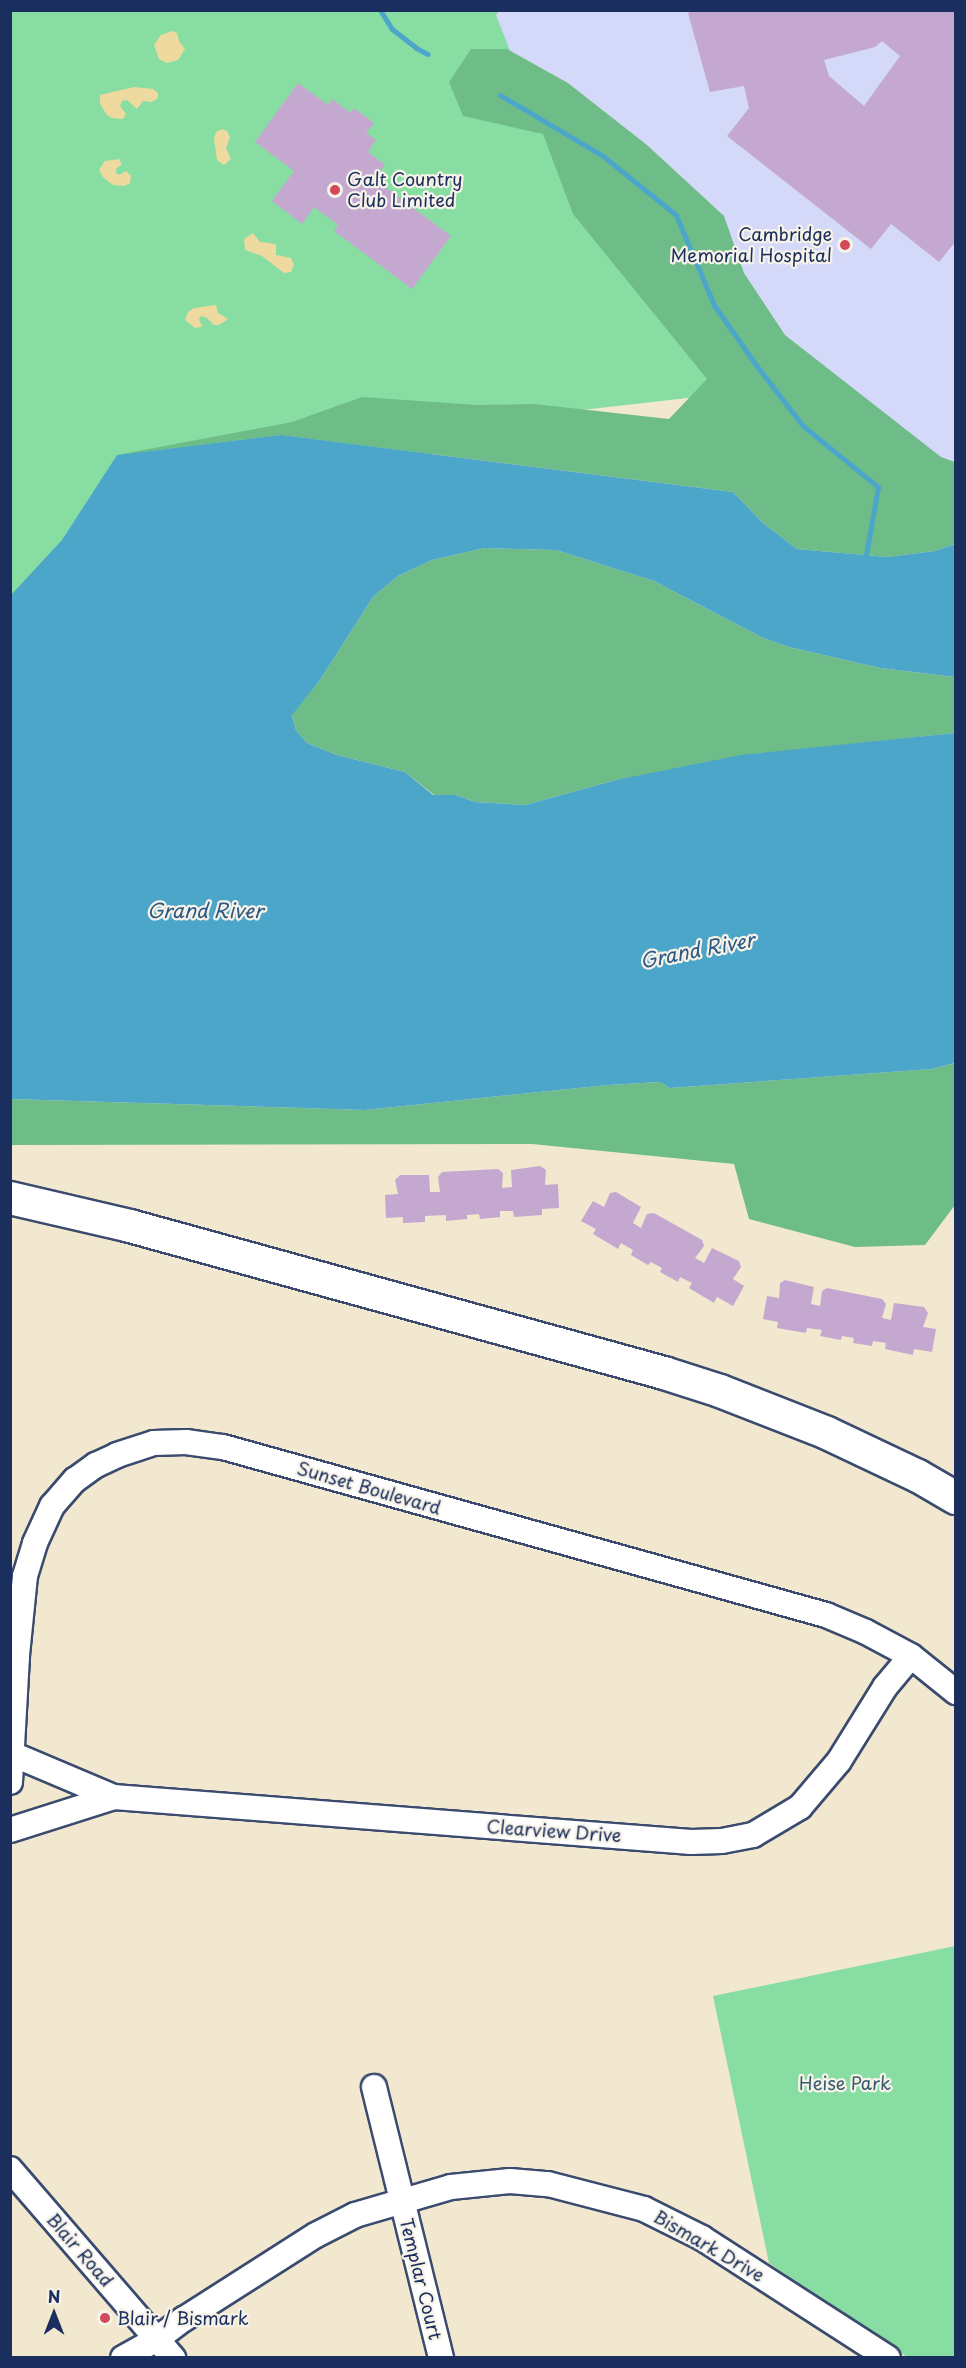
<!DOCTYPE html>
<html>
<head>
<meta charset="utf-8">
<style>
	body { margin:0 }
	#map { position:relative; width:966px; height:2368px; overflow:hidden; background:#f2e7cf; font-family:"Playpen Sans",sans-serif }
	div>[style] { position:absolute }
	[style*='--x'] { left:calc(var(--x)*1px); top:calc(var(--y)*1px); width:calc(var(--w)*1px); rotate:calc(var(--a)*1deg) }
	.built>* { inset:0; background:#d4d8f9 }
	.green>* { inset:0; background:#88dea2 }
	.forest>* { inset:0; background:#6ebd88 }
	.sand>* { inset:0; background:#eeda9e }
	.water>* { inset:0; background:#4ca6ca }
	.stream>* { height:5px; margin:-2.5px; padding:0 2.5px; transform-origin:2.5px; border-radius:2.5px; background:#4ca6ca }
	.building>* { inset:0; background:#c4a8d0 }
	.roads { filter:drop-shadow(2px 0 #3b4b6f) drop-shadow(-2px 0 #3b4b6f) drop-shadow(0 2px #3b4b6f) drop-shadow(0 -2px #3b4b6f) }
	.minor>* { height:24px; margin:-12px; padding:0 12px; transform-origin:12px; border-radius:12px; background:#fff }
	.major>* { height:32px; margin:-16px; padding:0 16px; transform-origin:16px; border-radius:16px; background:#fff }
	.dots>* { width:16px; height:16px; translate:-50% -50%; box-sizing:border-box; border:3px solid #f7f3e8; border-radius:50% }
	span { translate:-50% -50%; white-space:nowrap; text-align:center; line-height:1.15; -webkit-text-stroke:4.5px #f7f3e8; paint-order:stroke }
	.poi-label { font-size:18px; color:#1b2f5e }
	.left { translate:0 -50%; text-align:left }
	.right { translate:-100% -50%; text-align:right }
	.street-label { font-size:18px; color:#1b2f5e }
	.park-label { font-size:18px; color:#365b6f }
	.water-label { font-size:20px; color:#2c5984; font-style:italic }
	.frame { position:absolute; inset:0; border:12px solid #1b2f5e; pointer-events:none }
	.north { position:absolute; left:24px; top:2284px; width:60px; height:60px; -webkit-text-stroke:4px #f7f3e8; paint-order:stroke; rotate:0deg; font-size:16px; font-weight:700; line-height:24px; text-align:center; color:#1b2f5e }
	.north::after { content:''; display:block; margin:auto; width:21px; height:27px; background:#1b2f5e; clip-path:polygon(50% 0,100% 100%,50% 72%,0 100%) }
</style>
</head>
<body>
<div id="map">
	<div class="built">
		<i style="clip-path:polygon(499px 10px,955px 11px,955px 462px,941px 458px,785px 335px,744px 273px,724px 216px,647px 145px,568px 83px,507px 49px,496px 15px)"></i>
	</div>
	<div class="green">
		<i style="clip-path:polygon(11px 11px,499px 11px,496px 15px,543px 134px,723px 394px,529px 416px,11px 618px)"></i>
		<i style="clip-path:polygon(955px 1946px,955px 2357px,907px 2357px,769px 2263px,713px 1996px)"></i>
	</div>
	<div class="forest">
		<i style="clip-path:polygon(471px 49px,507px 49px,568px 83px,647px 145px,724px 216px,744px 273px,785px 335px,941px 457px,955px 462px,955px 544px,935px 551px,887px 557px,797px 549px,763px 523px,733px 492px,281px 435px,117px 455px,292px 422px,362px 397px,477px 405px,534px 404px,669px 419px,707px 379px,573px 214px,543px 134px,463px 116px,449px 82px)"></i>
		<i style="clip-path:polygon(485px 548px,556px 550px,654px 581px,763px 638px,789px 647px,880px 668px,955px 677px,955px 733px,818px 748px,616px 780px,525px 805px,475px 802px,456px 795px,434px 795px,405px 772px,337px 755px,307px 743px,296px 730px,292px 714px,320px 680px,373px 597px,398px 576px,432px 560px)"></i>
		<i style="clip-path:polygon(955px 1063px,955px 1205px,925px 1245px,855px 1247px,749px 1219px,734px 1164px,532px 1144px,11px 1145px,11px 1099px,365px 1110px,608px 1085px,660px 1082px,670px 1088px,932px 1069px)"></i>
	</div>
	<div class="sand">
		<i style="clip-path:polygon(173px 31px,177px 33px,179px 41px,185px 49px,178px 60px,167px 63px,159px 59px,154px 45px,161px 35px)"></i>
		<i style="clip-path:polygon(134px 87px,153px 89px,158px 93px,158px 98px,152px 102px,143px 101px,137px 109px,127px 100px,122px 101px,120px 106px,126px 114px,123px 119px,112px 118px,107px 115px,100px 104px,100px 95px)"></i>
		<i style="clip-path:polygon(222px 129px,227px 131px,230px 137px,226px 148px,231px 159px,224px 165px,217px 160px,214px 138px,216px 132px)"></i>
		<i style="clip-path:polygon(119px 159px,122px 164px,116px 169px,116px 173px,119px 175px,126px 171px,131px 176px,130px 183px,124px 186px,113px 185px,103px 177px,99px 170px,105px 161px)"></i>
		<i style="clip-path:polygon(253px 233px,260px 242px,276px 244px,276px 255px,291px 258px,294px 265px,291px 272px,284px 273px,262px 256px,245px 250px,244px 239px)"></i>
		<i style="clip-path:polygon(216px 305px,218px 313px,228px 319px,219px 325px,214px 325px,207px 318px,201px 316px,199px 319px,202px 327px,195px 328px,185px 320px,188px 312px,194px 308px)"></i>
	</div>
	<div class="water">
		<i style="clip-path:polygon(281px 435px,733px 492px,763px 523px,797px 549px,887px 557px,935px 551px,955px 544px,955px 677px,880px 668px,789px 647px,763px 638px,654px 581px,556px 550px,485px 548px,432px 560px,398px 576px,373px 597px,320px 680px,292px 715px,296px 730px,307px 743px,337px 755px,405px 772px,433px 795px,456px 795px,475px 802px,525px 805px,616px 780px,741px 755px,955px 733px,955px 1063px,932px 1069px,670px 1088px,660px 1082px,608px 1085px,365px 1110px,11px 1099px,11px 595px,62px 540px,117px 455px)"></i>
	</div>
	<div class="stream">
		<i style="--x:380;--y:10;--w:22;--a:58"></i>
		<i style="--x:392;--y:29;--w:31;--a:38"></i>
		<i style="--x:416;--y:48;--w:13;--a:27"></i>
		<i style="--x:500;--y:95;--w:120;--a:30.6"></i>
		<i style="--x:603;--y:156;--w:94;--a:38.9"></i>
		<i style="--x:676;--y:215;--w:98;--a:67.1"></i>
		<i style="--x:714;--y:305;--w:73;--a:55"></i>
		<i style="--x:756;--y:365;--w:77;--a:52.4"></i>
		<i style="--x:803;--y:426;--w:97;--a:39.1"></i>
		<i style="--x:878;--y:487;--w:75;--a:100"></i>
	</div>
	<div class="building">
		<i style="clip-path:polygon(evenodd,697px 10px,956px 10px,956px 241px,939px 262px,891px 224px,871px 249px,727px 136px,749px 108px,744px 86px,710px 92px,688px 13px,697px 10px,882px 41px,900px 56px,864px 106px,829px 76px,824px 60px,875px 47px,882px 41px)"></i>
		<i style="clip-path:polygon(298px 83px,328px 105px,332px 99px,351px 113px,354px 108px,374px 123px,366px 133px,376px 140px,368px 152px,385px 165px,374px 179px,451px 236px,412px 289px,334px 231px,338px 225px,314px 207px,302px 224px,272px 201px,294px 171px,255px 142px)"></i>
		<i style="clip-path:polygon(540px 1166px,546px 1170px,545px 1185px,558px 1184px,559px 1208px,542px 1209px,542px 1215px,514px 1217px,513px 1211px,500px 1211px,500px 1217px,480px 1219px,479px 1214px,467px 1215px,467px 1219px,446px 1221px,446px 1215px,425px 1216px,425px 1222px,403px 1223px,403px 1217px,386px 1218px,385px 1195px,398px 1194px,395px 1180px,400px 1175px,429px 1175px,430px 1192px,440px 1192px,438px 1177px,442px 1172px,498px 1169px,503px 1173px,502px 1188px,512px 1187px,511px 1170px)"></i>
		<i style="clip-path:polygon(616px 1192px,641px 1207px,633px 1223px,641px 1228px,647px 1214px,654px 1213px,702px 1240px,704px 1246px,695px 1258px,704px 1263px,712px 1248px,739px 1261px,741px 1267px,733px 1279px,744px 1286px,733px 1306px,717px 1297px,714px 1303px,689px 1288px,692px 1283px,680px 1277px,678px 1282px,660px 1272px,662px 1268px,651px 1262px,648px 1265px,631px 1255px,633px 1250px,621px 1243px,618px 1249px,593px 1234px,596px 1229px,581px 1221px,593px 1201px,604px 1207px,610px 1193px)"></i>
		<i style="clip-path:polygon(785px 1280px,814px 1287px,811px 1304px,820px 1306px,822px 1291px,827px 1288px,882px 1299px,886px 1304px,882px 1318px,891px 1320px,894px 1303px,924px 1307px,928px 1313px,923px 1327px,936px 1329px,932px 1352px,914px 1349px,913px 1355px,885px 1349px,886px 1343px,873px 1341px,872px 1346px,853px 1343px,854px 1338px,842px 1336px,841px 1340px,820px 1336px,822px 1330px,807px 1328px,806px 1333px,777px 1328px,778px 1322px,763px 1319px,767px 1296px,779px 1298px,780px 1283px)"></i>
	</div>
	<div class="roads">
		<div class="minor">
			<i style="--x:12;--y:1754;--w:111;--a:22.9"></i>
			<i style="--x:114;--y:1797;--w:579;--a:4.46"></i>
			<i style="--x:691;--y:1842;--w:31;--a:-2"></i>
			<i style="--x:722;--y:1841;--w:32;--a:-11"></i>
			<i style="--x:753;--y:1835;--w:55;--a:-30.8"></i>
			<i style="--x:800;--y:1807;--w:60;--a:-49.7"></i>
			<i style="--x:839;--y:1761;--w:87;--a:-58.1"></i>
			<i style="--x:885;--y:1687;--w:40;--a:-50"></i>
			<i style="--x:10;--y:1782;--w:127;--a:-86.8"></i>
			<i style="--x:17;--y:1655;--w:79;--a:-84.2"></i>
			<i style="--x:25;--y:1576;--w:34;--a:-73"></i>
			<i style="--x:35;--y:1543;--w:41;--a:-65.3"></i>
			<i style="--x:52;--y:1506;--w:35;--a:-49"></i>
			<i style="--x:75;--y:1480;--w:26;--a:-36"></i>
			<i style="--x:96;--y:1465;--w:23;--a:-25"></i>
			<i style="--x:117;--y:1455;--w:39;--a:-18"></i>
			<i style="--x:154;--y:1443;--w:32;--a:-2"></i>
			<i style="--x:186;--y:1442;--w:37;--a:8"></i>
			<i style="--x:223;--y:1447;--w:626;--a:15.57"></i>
			<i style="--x:826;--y:1615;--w:43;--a:23"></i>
			<i style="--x:866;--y:1632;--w:51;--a:28.1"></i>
			<i style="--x:911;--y:1656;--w:58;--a:38.7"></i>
			<i style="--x:10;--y:1830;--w:109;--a:-17.6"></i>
			<i style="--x:374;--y:2087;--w:279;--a:76.1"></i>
			<i style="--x:10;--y:2169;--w:250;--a:49.2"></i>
			<i style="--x:123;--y:2358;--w:39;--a:-29"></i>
			<i style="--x:157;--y:2339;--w:34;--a:-37"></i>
			<i style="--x:184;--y:2319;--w:156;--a:-32.5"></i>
			<i style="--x:316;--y:2235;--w:44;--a:-27.1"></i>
			<i style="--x:355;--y:2215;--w:100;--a:-16.3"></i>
			<i style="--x:451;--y:2187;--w:59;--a:-5.8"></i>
			<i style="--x:510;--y:2181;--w:38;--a:5"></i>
			<i style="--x:548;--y:2184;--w:99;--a:14.6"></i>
			<i style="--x:644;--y:2209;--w:65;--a:26.6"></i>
			<i style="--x:702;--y:2238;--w:221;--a:32.8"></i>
		</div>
		<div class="major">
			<i style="--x:10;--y:1198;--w:123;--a:13.1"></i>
			<i style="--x:130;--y:1226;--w:554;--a:15.39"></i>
			<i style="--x:664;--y:1373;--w:59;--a:17.8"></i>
			<i style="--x:720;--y:1391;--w:115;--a:21.4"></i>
			<i style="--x:827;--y:1433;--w:101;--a:25.3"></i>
			<i style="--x:918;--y:1476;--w:44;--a:30.1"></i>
		</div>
	</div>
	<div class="dots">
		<i style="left:335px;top:190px;background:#d1495b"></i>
		<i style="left:845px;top:245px;background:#d1495b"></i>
		<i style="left:105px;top:2318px;background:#d1495b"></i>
	</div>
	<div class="poi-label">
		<span class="left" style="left:347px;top:190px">Galt Country<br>Club Limited</span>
		<span class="right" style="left:832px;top:245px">Cambridge<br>Memorial Hospital</span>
		<span class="left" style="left:117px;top:2318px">Blair / Bismark</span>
	</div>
	<div class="street-label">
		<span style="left:369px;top:1488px;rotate:16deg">Sunset Boulevard</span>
		<span style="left:554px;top:1831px;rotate:4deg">Clearview Drive</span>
		<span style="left:709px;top:2246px;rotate:30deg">Bismark Drive</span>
		<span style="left:80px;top:2250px;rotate:49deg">Blair Road</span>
		<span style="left:421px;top:2279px;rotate:76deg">Templar Court</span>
	</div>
	<div class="park-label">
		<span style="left:845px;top:2083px">Heise Park</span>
	</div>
	<div class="water-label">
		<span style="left:205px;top:910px">Grand River</span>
		<span style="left:697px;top:950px;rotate:-11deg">Grand River</span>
	</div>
	<div class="frame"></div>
	<div class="north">N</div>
</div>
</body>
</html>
